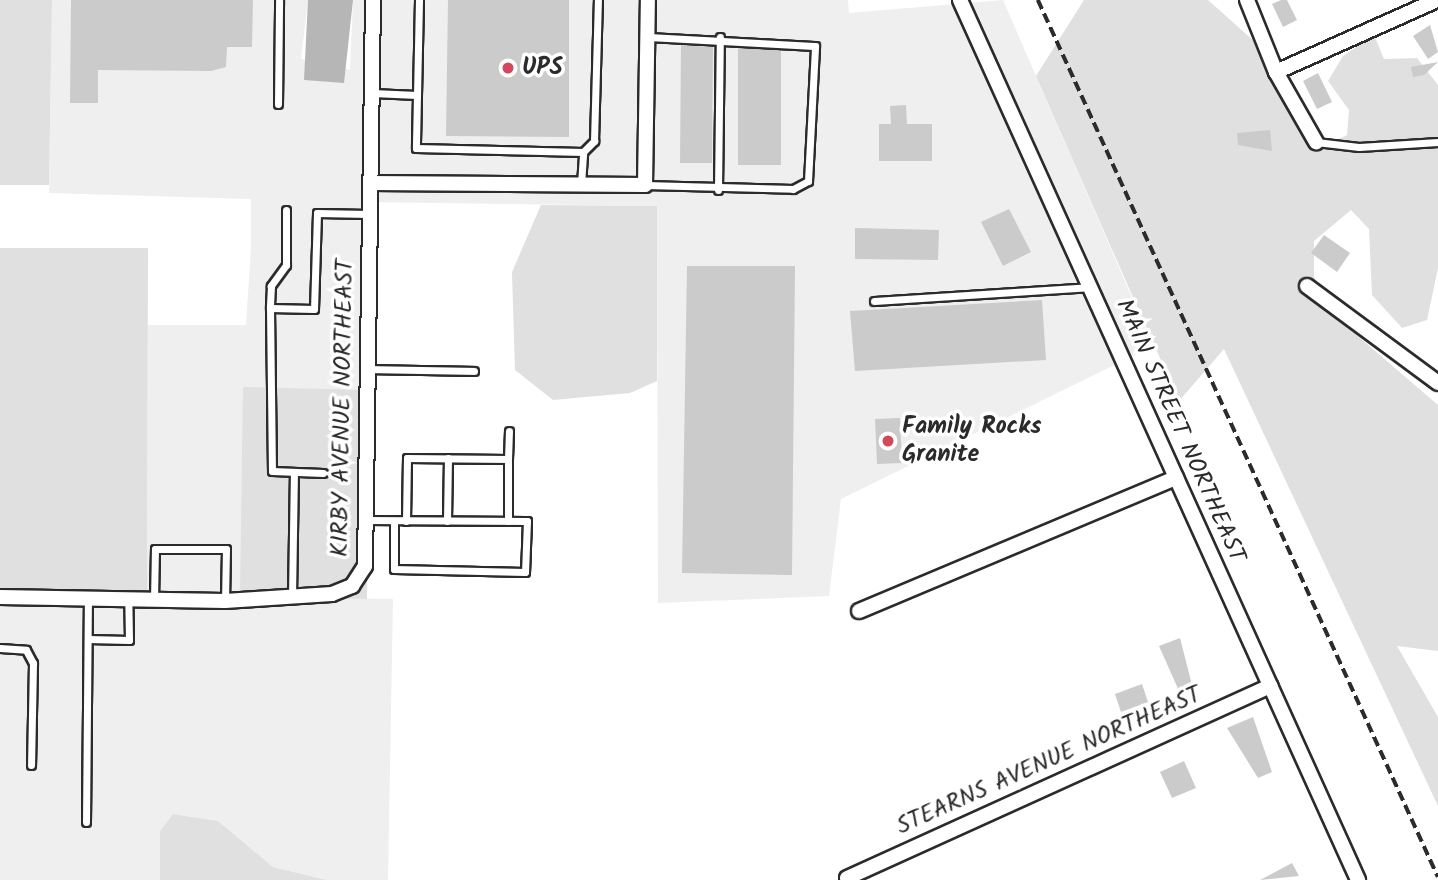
<!DOCTYPE html>
<html>
<head>
<meta charset="utf-8">
<style>
	body { margin:0 }
	#map { position:relative; width:1438px; height:880px; overflow:hidden; background:#fff; font-family:Kalam,sans-serif }
	div>[style] { position:absolute }
	[style*='--x'] { left:calc(var(--x)*1px); top:calc(var(--y)*1px); width:calc(var(--w)*1px); rotate:calc(var(--a)*1deg) }
	.built>* { inset:0; background:#efefef }
	.green>* { inset:0; background:#e0e0e0 }
	.water>* { inset:0; background:#b6b6b6 }
	.building>* { inset:0; background:#cbcbcb }
	.roads { filter:drop-shadow(2px 0 #2b2b2b) drop-shadow(-2px 0 #2b2b2b) drop-shadow(0 2px #2b2b2b) drop-shadow(0 -2px #2b2b2b) }
	.service>* { height:7px; margin:-3.5px; padding:0 3.5px; transform-origin:3.5px; border-radius:3.5px; background:#fff }
	.minor>* { height:14px; margin:-7px; padding:0 7px; transform-origin:7px; border-radius:7px; background:#fff }
	.rail>* { height:3.5px; margin-top:-1.75px; transform-origin:0; background:repeating-linear-gradient(90deg,#2b2b2b 0 10px,transparent 0 15px) }
	.dots>* { width:19px; height:19px; translate:-50% -50%; box-sizing:border-box; border:4px solid #fff; border-radius:50% }
	span { translate:-50% -50%; white-space:nowrap; text-align:center; line-height:1.15; -webkit-text-stroke:7px #fff; paint-order:stroke }
	.poi-label { font-size:24px; color:#2b2b2b; font-weight:700 }
	.left { translate:0 -50%; text-align:left }
	.street-label { font-size:24px; color:#2b2b2b }
</style>
</head>
<body>
<div id="map">
	<div class="built">
		<i style="clip-path:polygon(52px 0,308px 0,301px 59px,350px 70px,353px 0,848px 0,849px 13px,1003px 0,1153px 346px,841px 499px,829px 596px,658px 603px,657px 206px,362px 202px,369px 390px,240px 597px,393px 599px,388px 880px,327px 880px,273px 867px,218px 821px,173px 814px,160px 831px,160px 880px,0 880px,0 588px,147px 592px,148px 325px,246px 325px,251px 248px,251px 199px,49px 193px)"></i>
	</div>
	<div class="green">
		<i style="clip-path:polygon(0 0,52px 0,49px 185px,0 185px)"></i>
		<i style="clip-path:polygon(1084px 0,1208px 0,1255px 42px,1315px 151px,1347px 135px,1349px 110px,1328px 81px,1343px 56px,1374px 35px,1384px 59px,1417px 58px,1438px 85px,1438px 268px,1427px 320px,1402px 328px,1372px 295px,1369px 229px,1351px 210px,1314px 241px,1314px 277px,1338px 319px,1438px 405px,1438px 651px,1397px 646px,1438px 717px,1438px 806px,1224px 349px,1179px 401px,1106px 236px,1036px 76px)"></i>
		<i style="clip-path:polygon(541px 205px,657px 206px,657px 381px,630px 393px,553px 400px,515px 370px,512px 272px)"></i>
		<i style="clip-path:polygon(0 248px,148px 248px,147px 593px,0 588px)"></i>
		<i style="clip-path:polygon(243px 387px,369px 390px,367px 599px,240px 597px)"></i>
		<i style="clip-path:polygon(173px 814px,218px 821px,273px 867px,327px 880px,160px 880px,160px 831px)"></i>
	</div>
	<div class="water">
		<i style="clip-path:polygon(308px 0,353px 0,344px 83px,304px 80px)"></i>
	</div>
	<div class="building">
		<i style="clip-path:polygon(71px 0,253px 0,252px 47px,227px 47px,226px 67px,211px 71px,98px 70px,98px 103px,70px 103px)"></i>
		<i style="clip-path:polygon(448px 0,569px 0,569px 137px,446px 136px)"></i>
		<i style="clip-path:polygon(1281px 0,1287px 0,1297px 20px,1283px 27px,1272px 4px)"></i>
		<i style="clip-path:polygon(1430px 25px,1438px 52px,1428px 59px,1413px 36px)"></i>
		<i style="clip-path:polygon(681px 45px,713px 47px,712px 163px,680px 163px)"></i>
		<i style="clip-path:polygon(738px 48px,781px 50px,781px 165px,738px 165px)"></i>
		<i style="clip-path:polygon(1438px 62px,1424px 75px,1413px 77px,1411px 67px)"></i>
		<i style="clip-path:polygon(1318px 73px,1332px 102px,1317px 109px,1303px 81px)"></i>
		<i style="clip-path:polygon(906px 105px,907px 124px,932px 124px,932px 161px,879px 161px,879px 124px,891px 124px,890px 106px)"></i>
		<i style="clip-path:polygon(1270px 130px,1272px 151px,1238px 145px,1237px 133px)"></i>
		<i style="clip-path:polygon(1009px 209px,1031px 252px,1003px 266px,981px 222px)"></i>
		<i style="clip-path:polygon(855px 228px,939px 230px,938px 260px,855px 259px)"></i>
		<i style="clip-path:polygon(1324px 235px,1350px 253px,1337px 272px,1311px 253px)"></i>
		<i style="clip-path:polygon(687px 266px,795px 266px,792px 575px,682px 573px)"></i>
		<i style="clip-path:polygon(1042px 300px,1046px 360px,855px 371px,850px 311px)"></i>
		<i style="clip-path:polygon(900px 418px,902px 463px,877px 464px,875px 419px)"></i>
		<i style="clip-path:polygon(1180px 638px,1192px 685px,1179px 691px,1159px 646px)"></i>
		<i style="clip-path:polygon(1142px 684px,1148px 702px,1121px 712px,1115px 694px)"></i>
		<i style="clip-path:polygon(1253px 717px,1272px 772px,1258px 778px,1227px 728px)"></i>
		<i style="clip-path:polygon(1184px 761px,1196px 788px,1172px 798px,1160px 772px)"></i>
		<i style="clip-path:polygon(1292px 863px,1299px 876px,1260px 880px)"></i>
	</div>
	<div class="roads">
		<div class="service">
			<i style="--x:419;--y:0;--w:148;--a:91.2"></i>
			<i style="--x:416;--y:148;--w:167;--a:1.4"></i>
			<i style="--x:372;--y:93;--w:45;--a:2.5"></i>
			<i style="--x:278;--y:104;--w:104;--a:-89.4"></i>
			<i style="--x:1316;--y:142;--w:43;--a:6.6"></i>
			<i style="--x:1359;--y:147;--w:79;--a:-3.6"></i>
			<i style="--x:581;--y:184;--w:32;--a:-86"></i>
			<i style="--x:583;--y:152;--w:16;--a:-45"></i>
			<i style="--x:594;--y:141;--w:141;--a:-88.4"></i>
			<i style="--x:645;--y:185;--w:148;--a:1.5"></i>
			<i style="--x:793;--y:189;--w:17;--a:-28"></i>
			<i style="--x:808;--y:181;--w:135;--a:-87"></i>
			<i style="--x:815;--y:46;--w:168;--a:-176.9"></i>
			<i style="--x:718;--y:190;--w:153;--a:-89.3"></i>
			<i style="--x:286;--y:210;--w:55;--a:90"></i>
			<i style="--x:286;--y:265;--w:26;--a:126"></i>
			<i style="--x:271;--y:286;--w:22;--a:93"></i>
			<i style="--x:270;--y:308;--w:44;--a:1.3"></i>
			<i style="--x:314;--y:309;--w:96;--a:-88.2"></i>
			<i style="--x:317;--y:213;--w:52;--a:1.1"></i>
			<i style="--x:874;--y:301;--w:215;--a:-3.7"></i>
			<i style="--x:270;--y:308;--w:163;--a:89.3"></i>
			<i style="--x:272;--y:471;--w:51;--a:2.2"></i>
			<i style="--x:368;--y:369;--w:106;--a:1.1"></i>
			<i style="--x:508;--y:459;--w:28;--a:-88"></i>
			<i style="--x:366;--y:520;--w:161;--a:0.4"></i>
			<i style="--x:527;--y:521;--w:51;--a:92.2"></i>
			<i style="--x:525;--y:572;--w:131;--a:-178.7"></i>
			<i style="--x:394;--y:569;--w:48;--a:-90"></i>
			<i style="--x:406;--y:521;--w:63;--a:-89.1"></i>
			<i style="--x:407;--y:458;--w:101;--a:0.6"></i>
			<i style="--x:508;--y:459;--w:62;--a:90"></i>
			<i style="--x:447;--y:521;--w:63;--a:-89.1"></i>
			<i style="--x:292;--y:597;--w:125;--a:-89.1"></i>
			<i style="--x:154;--y:600;--w:51;--a:-88.9"></i>
			<i style="--x:155;--y:549;--w:71;--a:0"></i>
			<i style="--x:226;--y:549;--w:52;--a:91.1"></i>
			<i style="--x:88;--y:639;--w:41;--a:1.4"></i>
			<i style="--x:129;--y:640;--w:39;--a:-91"></i>
			<i style="--x:0;--y:648;--w:26;--a:4"></i>
			<i style="--x:26;--y:650;--w:15;--a:62"></i>
			<i style="--x:33;--y:663;--w:102;--a:91.1"></i>
			<i style="--x:86;--y:822;--w:222;--a:-89.5"></i>
		</div>
		<div class="minor">
			<i style="--x:960;--y:0;--w:966;--a:65.66"></i>
			<i style="--x:1247;--y:0;--w:78;--a:68.1"></i>
			<i style="--x:1276;--y:72;--w:81;--a:60.3"></i>
			<i style="--x:1276;--y:72;--w:176;--a:-24.1"></i>
			<i style="--x:371;--y:183;--w:274;--a:0.4"></i>
			<i style="--x:645;--y:185;--w:185;--a:-89.1"></i>
			<i style="--x:1307;--y:286;--w:163;--a:36.5"></i>
			<i style="--x:0;--y:597;--w:225;--a:1"></i>
			<i style="--x:225;--y:601;--w:107;--a:-3.7"></i>
			<i style="--x:332;--y:594;--w:22;--a:-22"></i>
			<i style="--x:352;--y:586;--w:24;--a:-57"></i>
			<i style="--x:365;--y:566;--w:566;--a:-89.19"></i>
			<i style="--x:859;--y:611;--w:344;--a:-22.8"></i>
			<i style="--x:847;--y:878;--w:465;--a:-24.4"></i>
		</div>
	</div>
	<div class="rail">
		<i style="--x:1038;--y:0;--w:964;--a:65.48"></i>
	</div>
	<div class="dots">
		<i style="left:508px;top:68px;background:#d1495b"></i>
		<i style="left:888px;top:441px;background:#d1495b"></i>
	</div>
	<div class="poi-label">
		<span class="left" style="left:522px;top:68px">UPS</span>
		<span class="left" style="left:902px;top:441px">Family Rocks<br>Granite</span>
	</div>
	<div class="street-label">
		<span style="left:343px;top:408px;rotate:-89deg">KIRBY AVENUE NORTHEAST</span>
		<span style="left:1180px;top:431px;rotate:66deg">MAIN STREET NORTHEAST</span>
		<span style="left:1049px;top:761px;rotate:-24deg">STEARNS AVENUE NORTHEAST</span>
	</div>
</div>
</body>
</html>
